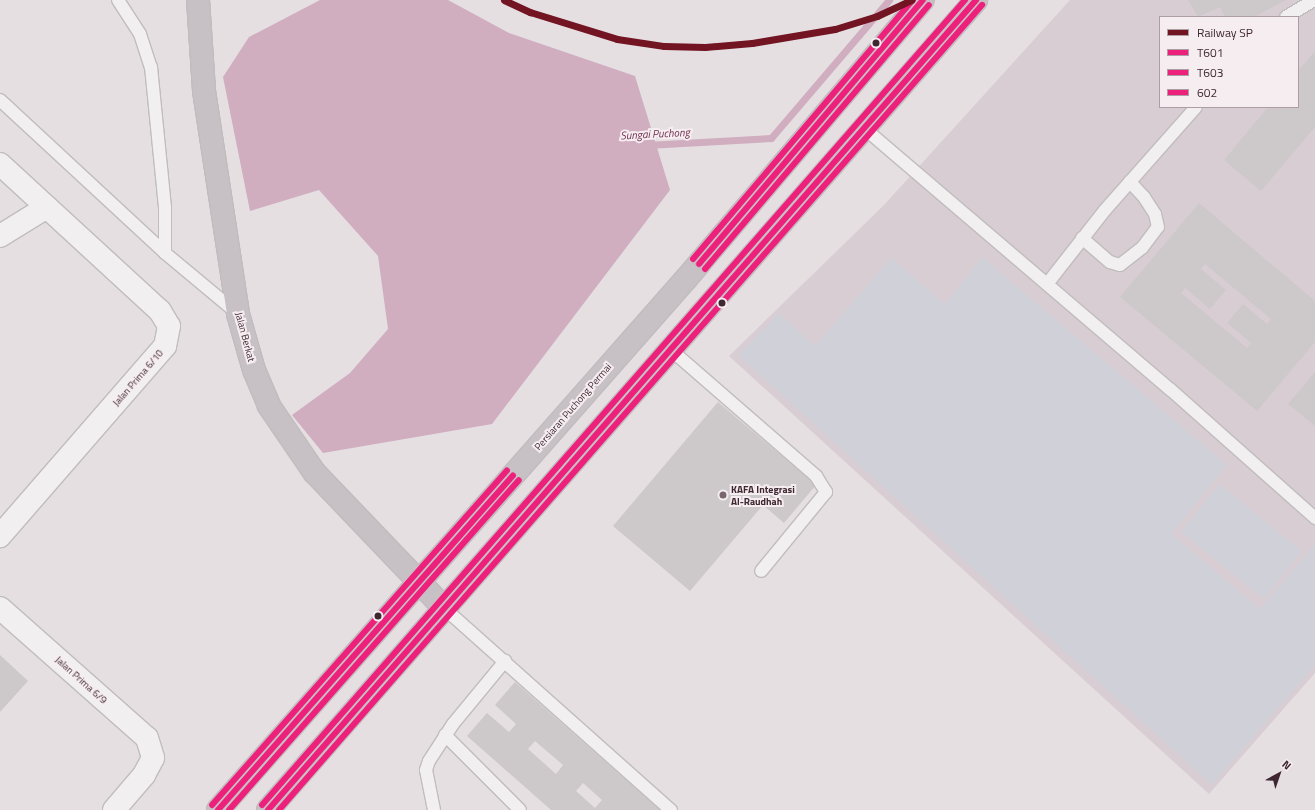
<!DOCTYPE html>
<html>
<head>
<meta charset="utf-8">
<style>
	body { margin:0 }
	#map { position:relative; width:1315px; height:810px; overflow:hidden; background:#e5dfe2; font-family:"Titillium Web",sans-serif }
	div>[style] { position:absolute }
	[style*='--x'] { left:calc(var(--x)*1px); top:calc(var(--y)*1px); width:calc(var(--w)*1px); rotate:calc(var(--a)*1deg) }
	.built>* { inset:0; background:#d8cdd2 }
	.green>* { inset:0; background:#d0d0d9 }
	.water>* { inset:0; background:#d0adbf }
	.stream>* { height:7px; margin:-3.5px; padding:0 3.5px; transform-origin:3.5px; border-radius:3.5px; background:#d0adbf }
	.building>* { inset:0; background:#cdc8ca }
	.roads { filter:drop-shadow(1px 0 #c1bcbe) drop-shadow(-1px 0 #c1bcbe) drop-shadow(0 1px #c1bcbe) drop-shadow(0 -1px #c1bcbe) }
	.lane>* { height:12px; margin:-6px; padding:0 6px; transform-origin:6px; border-radius:6px; background:#f1eff0 }
	.street>* { height:22px; margin:-11px; padding:0 11px; transform-origin:11px; border-radius:11px; background:#f1eff0 }
	.secondary>* { height:22px; margin:-11px; padding:0 11px; transform-origin:11px; border-radius:11px; background:#c7c0c4 }
	.bus-1>* { height:6px; margin:-3px; padding:0 3px; transform-origin:3px; border-radius:3px; background:#ed207b }
	.bus-2>* { height:6px; margin:-3px; padding:0 3px; transform-origin:3px; border-radius:3px; background:#ed207b }
	.bus-3>* { height:6px; margin:-3px; padding:0 3px; transform-origin:3px; border-radius:3px; background:#ed207b }
	.rail-1>* { height:7px; margin:-3.5px; padding:0 3.5px; transform-origin:3.5px; border-radius:3.5px; background:#721422 }
	.dots>* { width:11px; height:11px; translate:-50% -50%; box-sizing:border-box; border:2px solid #f5edf0; border-radius:50% }
	span { translate:-50% -50%; white-space:nowrap; text-align:center; line-height:1.15; -webkit-text-stroke:4px #f5edf0; paint-order:stroke }
	.street-label { font-size:10px; color:#3e2730 }
	.poi-label { font-size:10px; color:#3e2730; font-weight:700 }
	.left { translate:0 -50%; text-align:left }
	.water-label { font-size:11px; color:#713150; font-style:italic }
	.legend { position:absolute; left:1159px; top:16px; width:140px; height:92px; box-sizing:border-box; background:#f5edf0; border:1px solid #ac9ea3; margin:0; padding:5px 7px; list-style:none; font-size:12px; color:#3e2730 }
	.legend li { display:flex; align-items:center; gap:8px; height:20px }
	.legend b { width:20px; border:1px solid #ac9ea3 }
	.north { position:absolute; left:1259px; top:754px; width:40px; height:40px; -webkit-text-stroke:3px #f5edf0; paint-order:stroke; rotate:40deg; font-size:11px; font-weight:700; line-height:16px; text-align:center; color:#3e2730 }
	.north::after { content:''; display:block; margin:auto; width:14px; height:18px; background:#3e2730; clip-path:polygon(50% 0,100% 100%,50% 72%,0 100%) }
</style>
</head>
<body>
<div id="map">
	<div class="built">
		<i style="clip-path:polygon(evenodd,1070px 0,1315px 0,1315px 673px,1209px 794px,729px 356px,884px 205px,1070px 0,1160px 17px,1298px 17px,1298px 107px,1160px 107px,1160px 17px)"></i>
	</div>
	<div class="green">
		<i style="clip-path:polygon(982px 257px,1227px 465px,1171px 534px,1260px 609px,1315px 544px,1315px 665px,1212px 785px,738px 355px,779px 313px,815px 346px,891px 258px,945px 304px)"></i>
		<i style="clip-path:polygon(1219px 484px,1302px 551px,1264px 599px,1181px 532px)"></i>
	</div>
	<div class="water">
		<i style="clip-path:polygon(320px 0,448px 0,509px 33px,635px 76px,670px 190px,492px 424px,323px 453px,292px 415px,350px 373px,388px 329px,378px 256px,319px 190px,250px 211px,223px 77px,249px 37px)"></i>
	</div>
	<div class="stream">
		<i style="--x:647;--y:145;--w:124;--a:-3.2"></i>
		<i style="--x:771;--y:138;--w:182;--a:-49.5"></i>
	</div>
	<div class="building">
		<i style="clip-path:polygon(1188px 0,1286px 0,1254px 17px,1225px 17px,1220px 7px,1198px 17px)"></i>
		<i style="clip-path:polygon(1315px 51px,1315px 127px,1261px 191px,1224px 160px,1268px 107px,1298px 107px,1298px 71px)"></i>
		<i style="clip-path:polygon(evenodd,1199px 203px,1315px 301px,1315px 342px,1257px 411px,1120px 297px,1199px 203px,1205px 264px,1271px 319px,1267px 324px,1243px 304px,1227px 323px,1251px 343px,1247px 348px,1181px 293px,1185px 288px,1210px 309px,1226px 290px,1201px 269px,1205px 264px)"></i>
		<i style="clip-path:polygon(1315px 372px,1315px 426px,1288px 404px)"></i>
		<i style="clip-path:polygon(718px 402px,816px 485px,784px 523px,763px 505px,690px 591px,613px 526px)"></i>
		<i style="clip-path:polygon(0 655px,28px 681px,0 712px)"></i>
		<i style="clip-path:polygon(evenodd,515px 682px,660px 810px,551px 810px,467px 736px,487px 713px,509px 732px,516px 724px,495px 705px,515px 682px,535px 741px,563px 765px,556px 774px,528px 749px,535px 741px,515px 682px,583px 783px,602px 800px,595px 808px,576px 791px,583px 783px)"></i>
	</div>
	<div class="roads">
		<div class="lane">
			<i style="--x:118;--y:0;--w:40;--a:57.1"></i>
			<i style="--x:140;--y:34;--w:35;--a:72"></i>
			<i style="--x:151;--y:67;--w:142;--a:84.3"></i>
			<i style="--x:165;--y:208;--w:45;--a:90"></i>
			<i style="--x:165;--y:253;--w:94;--a:39.8"></i>
			<i style="--x:1286;--y:17;--w:33;--a:-31"></i>
			<i style="--x:0;--y:100;--w:225;--a:42.8"></i>
			<i style="--x:864;--y:128;--w:404;--a:40.5"></i>
			<i style="--x:1171;--y:390;--w:193;--a:41.6"></i>
			<i style="--x:1082;--y:238;--w:37;--a:41"></i>
			<i style="--x:1110;--y:262;--w:10;--a:17"></i>
			<i style="--x:1120;--y:265;--w:28;--a:-38"></i>
			<i style="--x:1142;--y:248;--w:26;--a:-53"></i>
			<i style="--x:1158;--y:227;--w:13;--a:-103"></i>
			<i style="--x:1155;--y:214;--w:20;--a:-123"></i>
			<i style="--x:1144;--y:197;--w:21;--a:-133"></i>
			<i style="--x:1047;--y:284;--w:94;--a:-51.9"></i>
			<i style="--x:1105;--y:210;--w:137;--a:-48.5"></i>
			<i style="--x:670;--y:349;--w:194;--a:41"></i>
			<i style="--x:816;--y:476;--w:19;--a:58"></i>
			<i style="--x:826;--y:492;--w:102;--a:129.4"></i>
			<i style="--x:444;--y:608;--w:304;--a:41.7"></i>
			<i style="--x:445;--y:735;--w:106;--a:45"></i>
			<i style="--x:434;--y:810;--w:41;--a:-101.3"></i>
			<i style="--x:426;--y:770;--w:9;--a:-72"></i>
			<i style="--x:429;--y:761;--w:44;--a:-57"></i>
			<i style="--x:453;--y:724;--w:82;--a:-50.5"></i>
		</div>
		<div class="street">
			<i style="--x:0;--y:164;--w:217;--a:42.6"></i>
			<i style="--x:160;--y:311;--w:17;--a:59"></i>
			<i style="--x:169;--y:326;--w:20;--a:101"></i>
			<i style="--x:165;--y:346;--w:252;--a:131"></i>
			<i style="--x:0;--y:236;--w:55;--a:-31.7"></i>
			<i style="--x:0;--y:608;--w:196;--a:41.5"></i>
			<i style="--x:147;--y:738;--w:21;--a:73"></i>
			<i style="--x:153;--y:758;--w:19;--a:118"></i>
			<i style="--x:144;--y:775;--w:46;--a:130.6"></i>
		</div>
		<div class="secondary">
			<i style="--x:198;--y:0;--w:91;--a:86.2"></i>
			<i style="--x:204;--y:91;--w:226;--a:81.3"></i>
			<i style="--x:238;--y:314;--w:58;--a:74.1"></i>
			<i style="--x:254;--y:370;--w:39;--a:67"></i>
			<i style="--x:269;--y:406;--w:80;--a:55.7"></i>
			<i style="--x:314;--y:472;--w:188;--a:46.3"></i>
			<i style="--x:218;--y:810;--w:708;--a:-48.61"></i>
			<i style="--x:686;--y:279;--w:366;--a:-49.7"></i>
			<i style="--x:268;--y:810;--w:1076;--a:-48.84"></i>
		</div>
	</div>
	<div class="bus-1">
		<i style="--x:699;--y:264;--w:346;--a:-49.7"></i>
		<i style="--x:218;--y:810;--w:446;--a:-48.6"></i>
		<i style="--x:268;--y:810;--w:1076;--a:-48.84"></i>
	</div>
	<div class="bus-2">
		<i style="--x:705;--y:269;--w:346;--a:-49.7"></i>
		<i style="--x:229;--y:810;--w:439;--a:-48.7"></i>
		<i style="--x:279;--y:810;--w:1069;--a:-48.87"></i>
	</div>
	<div class="bus-3">
		<i style="--x:693;--y:259;--w:340;--a:-49.7"></i>
		<i style="--x:212;--y:805;--w:446;--a:-48.6"></i>
		<i style="--x:262;--y:805;--w:1069;--a:-48.87"></i>
	</div>
	<div class="rail-1">
		<i style="--x:504;--y:0;--w:29;--a:25"></i>
		<i style="--x:530;--y:12;--w:91;--a:17.2"></i>
		<i style="--x:617;--y:39;--w:48;--a:8.5"></i>
		<i style="--x:664;--y:46;--w:41;--a:1.4"></i>
		<i style="--x:705;--y:47;--w:47;--a:-4.9"></i>
		<i style="--x:752;--y:43;--w:84;--a:-9.6"></i>
		<i style="--x:835;--y:29;--w:44;--a:-17.2"></i>
		<i style="--x:877;--y:16;--w:38;--a:-25"></i>
	</div>
	<div class="dots">
		<i style="left:876px;top:43px;background:#3e2730"></i>
		<i style="left:722px;top:303px;background:#3e2730"></i>
		<i style="left:723px;top:495px;background:#78676e"></i>
		<i style="left:378px;top:616px;background:#3e2730"></i>
	</div>
	<div class="street-label">
		<span style="left:245px;top:337px;rotate:75deg">Jalan Berkat</span>
		<span style="left:138px;top:378px;rotate:-49deg">Jalan Prima 6/10</span>
		<span style="left:573px;top:407px;rotate:-49deg">Persiaran Puchong Permai</span>
		<span style="left:81px;top:680px;rotate:42deg">Jalan Prima 6/9</span>
	</div>
	<div class="poi-label">
		<span class="left" style="left:731px;top:495px">KAFA Integrasi<br>Al-Raudhah</span>
	</div>
	<div class="water-label">
		<span style="left:655px;top:134px;rotate:-3deg">Sungai Puchong</span>
	</div>
	<ul class="legend">
	<li><b style="height:5px;background:#721422"></b>Railway SP</li>
	<li><b style="height:5px;background:#ed207b"></b>T601</li>
	<li><b style="height:5px;background:#ed207b"></b>T603</li>
	<li><b style="height:5px;background:#ed207b"></b>602</li>
	</ul>
	<div class="north">N</div>
</div>
</body>
</html>
